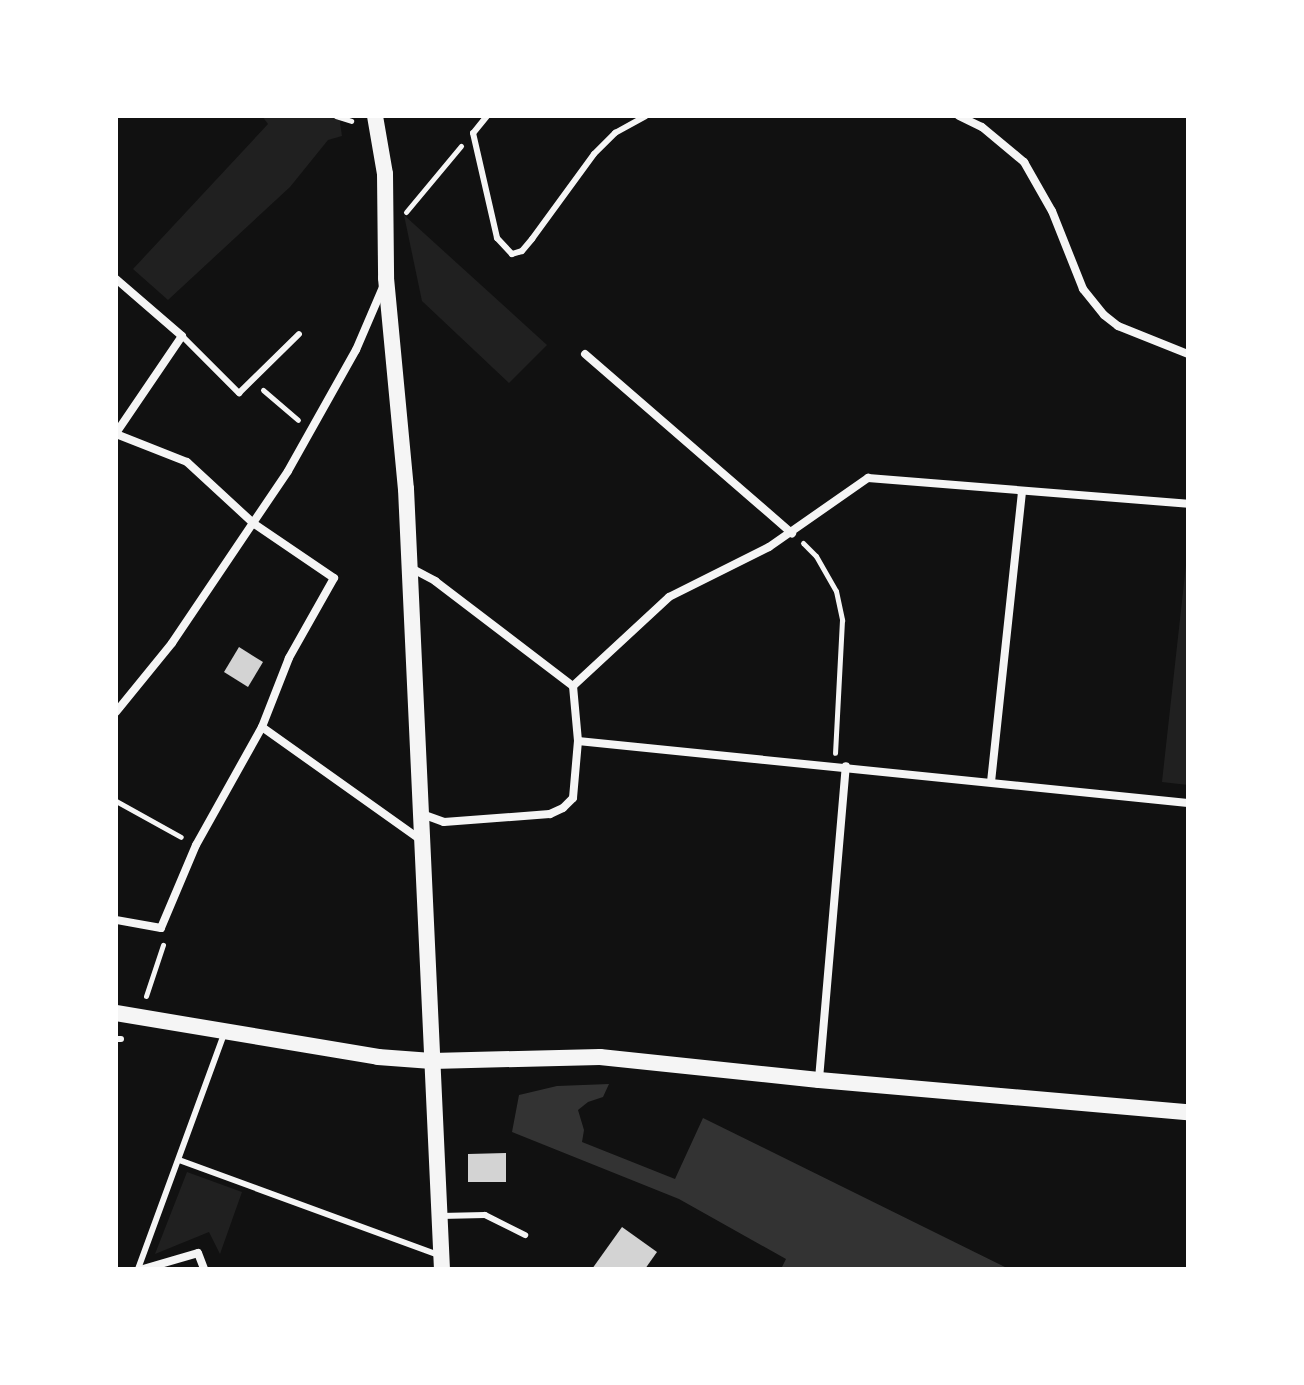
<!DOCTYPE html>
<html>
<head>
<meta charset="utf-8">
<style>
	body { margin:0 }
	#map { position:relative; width:1304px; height:1385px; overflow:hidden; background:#111; font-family:Merriweather,serif }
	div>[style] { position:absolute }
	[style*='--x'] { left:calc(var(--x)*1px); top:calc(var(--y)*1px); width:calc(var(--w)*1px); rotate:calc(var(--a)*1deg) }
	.green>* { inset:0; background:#202020 }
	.water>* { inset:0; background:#333 }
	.building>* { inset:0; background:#d3d3d3 }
	.path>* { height:5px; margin:-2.5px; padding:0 2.5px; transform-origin:2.5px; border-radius:2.5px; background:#f5f5f5 }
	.service>* { height:6px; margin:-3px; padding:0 3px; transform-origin:3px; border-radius:3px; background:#f5f5f5 }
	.minor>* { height:8px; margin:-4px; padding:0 4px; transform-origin:4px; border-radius:4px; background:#f5f5f5 }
	.secondary>* { height:16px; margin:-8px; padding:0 8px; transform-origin:8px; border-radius:8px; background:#f5f5f5 }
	span { translate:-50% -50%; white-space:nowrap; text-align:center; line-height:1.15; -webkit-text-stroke:6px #fff; paint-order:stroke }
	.frame { position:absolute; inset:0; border:118px solid #fff; pointer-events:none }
</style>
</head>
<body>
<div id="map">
	<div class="green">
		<i style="clip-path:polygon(262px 116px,339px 116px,342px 136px,328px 140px,290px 187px,168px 300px,133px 269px,268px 124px)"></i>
		<i style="clip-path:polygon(404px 215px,547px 345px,509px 383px,422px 301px)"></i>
		<i style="clip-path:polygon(1188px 547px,1188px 785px,1162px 782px)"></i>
		<i style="clip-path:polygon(187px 1172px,242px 1192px,220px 1254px,209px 1232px,155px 1254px)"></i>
	</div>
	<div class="water">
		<i style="clip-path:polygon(609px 1084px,603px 1097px,588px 1102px,578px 1110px,584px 1130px,582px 1142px,675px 1179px,703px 1118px,1009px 1269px,781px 1269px,786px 1259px,679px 1199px,512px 1132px,519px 1095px,557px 1086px)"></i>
	</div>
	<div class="building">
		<i style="clip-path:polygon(239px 647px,263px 662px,248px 687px,224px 672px)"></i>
		<i style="clip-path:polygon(506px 1153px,506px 1182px,468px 1182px,468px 1154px)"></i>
		<i style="clip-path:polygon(622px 1227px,657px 1252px,645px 1269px,592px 1269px)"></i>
	</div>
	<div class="path">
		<i style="--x:336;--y:116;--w:16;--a:18"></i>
		<i style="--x:406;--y:212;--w:86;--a:-50.2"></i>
		<i style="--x:263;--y:390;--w:46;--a:40.6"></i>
		<i style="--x:803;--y:543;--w:18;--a:45"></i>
		<i style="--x:816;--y:556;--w:40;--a:60.3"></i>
		<i style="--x:836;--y:591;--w:30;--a:78"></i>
		<i style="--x:842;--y:620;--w:133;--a:93"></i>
		<i style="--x:116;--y:801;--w:74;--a:29"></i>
		<i style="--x:146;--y:996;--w:54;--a:-71.6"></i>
	</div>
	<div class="service">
		<i style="--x:487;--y:116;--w:22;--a:129"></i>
		<i style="--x:473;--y:133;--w:108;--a:77.1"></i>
		<i style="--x:497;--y:238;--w:22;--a:47"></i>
		<i style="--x:512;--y:254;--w:10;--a:-17"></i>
		<i style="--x:522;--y:251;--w:16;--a:-50"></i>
		<i style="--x:532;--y:239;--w:105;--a:-53.9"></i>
		<i style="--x:594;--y:154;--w:30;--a:-45"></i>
		<i style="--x:615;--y:133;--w:35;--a:-29"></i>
		<i style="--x:182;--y:336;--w:81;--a:45"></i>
		<i style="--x:239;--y:393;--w:84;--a:-44.5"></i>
		<i style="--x:116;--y:1039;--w:5;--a:0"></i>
		<i style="--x:179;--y:1160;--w:277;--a:20.1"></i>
		<i style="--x:441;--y:1216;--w:44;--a:-1.3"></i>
		<i style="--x:485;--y:1215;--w:45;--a:26.6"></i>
		<i style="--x:138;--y:1269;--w:250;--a:-69.9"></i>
	</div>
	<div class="minor">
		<i style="--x:959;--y:116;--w:25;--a:26"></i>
		<i style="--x:982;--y:127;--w:55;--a:39.8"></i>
		<i style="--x:1024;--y:162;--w:56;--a:60.3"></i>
		<i style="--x:1052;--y:211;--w:84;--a:68.3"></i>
		<i style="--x:1083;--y:289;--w:33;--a:51"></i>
		<i style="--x:1104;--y:315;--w:18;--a:38"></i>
		<i style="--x:1118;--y:326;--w:75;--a:21.8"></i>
		<i style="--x:116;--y:279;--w:87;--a:40.8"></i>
		<i style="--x:182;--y:336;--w:117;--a:124.2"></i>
		<i style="--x:585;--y:354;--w:274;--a:40.9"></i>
		<i style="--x:116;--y:434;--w:76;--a:21.5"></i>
		<i style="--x:187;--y:462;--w:90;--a:42.7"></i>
		<i style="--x:253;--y:523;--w:98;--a:34.2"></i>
		<i style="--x:334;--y:578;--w:92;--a:119.4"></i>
		<i style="--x:289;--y:658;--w:74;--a:111.4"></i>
		<i style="--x:262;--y:727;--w:135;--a:119.2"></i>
		<i style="--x:196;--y:845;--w:90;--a:112.9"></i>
		<i style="--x:161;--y:928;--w:46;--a:-169.9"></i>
		<i style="--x:409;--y:567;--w:30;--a:28"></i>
		<i style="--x:435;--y:581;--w:173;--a:37.3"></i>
		<i style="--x:116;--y:712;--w:89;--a:-50.9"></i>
		<i style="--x:172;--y:643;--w:207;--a:-56"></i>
		<i style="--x:288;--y:471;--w:139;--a:-60.7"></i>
		<i style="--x:356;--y:350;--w:69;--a:-66.8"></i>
		<i style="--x:262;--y:727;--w:195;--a:35.4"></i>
		<i style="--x:578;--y:741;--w:613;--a:5.8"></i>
		<i style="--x:991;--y:782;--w:291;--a:-83.9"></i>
		<i style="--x:422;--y:814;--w:23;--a:20"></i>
		<i style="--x:444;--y:822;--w:106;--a:-4.3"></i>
		<i style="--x:550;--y:814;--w:14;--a:-25"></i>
		<i style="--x:563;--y:808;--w:14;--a:-45"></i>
		<i style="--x:573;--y:798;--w:57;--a:-85"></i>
		<i style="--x:578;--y:741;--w:55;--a:-95.2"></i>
		<i style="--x:573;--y:686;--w:131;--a:-42.8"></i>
		<i style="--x:669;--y:597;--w:112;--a:-26.6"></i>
		<i style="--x:769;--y:547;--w:121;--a:-34.9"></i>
		<i style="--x:868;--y:478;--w:321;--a:4.6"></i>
		<i style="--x:819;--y:1079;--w:314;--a:-85.1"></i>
		<i style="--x:143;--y:1269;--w:57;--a:-16.2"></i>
		<i style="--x:198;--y:1253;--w:17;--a:69"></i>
	</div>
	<div class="secondary">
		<i style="--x:375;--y:116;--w:59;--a:80.2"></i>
		<i style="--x:385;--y:174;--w:104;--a:89.4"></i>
		<i style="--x:386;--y:278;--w:212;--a:84.6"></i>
		<i style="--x:406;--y:489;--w:781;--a:87.36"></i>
		<i style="--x:116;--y:1013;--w:266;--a:9.5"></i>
		<i style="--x:378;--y:1057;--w:54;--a:4.2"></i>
		<i style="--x:432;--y:1061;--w:168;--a:-1.4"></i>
		<i style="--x:600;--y:1057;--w:220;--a:6"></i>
		<i style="--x:819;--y:1080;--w:370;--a:5"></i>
	</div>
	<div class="frame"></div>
</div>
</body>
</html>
